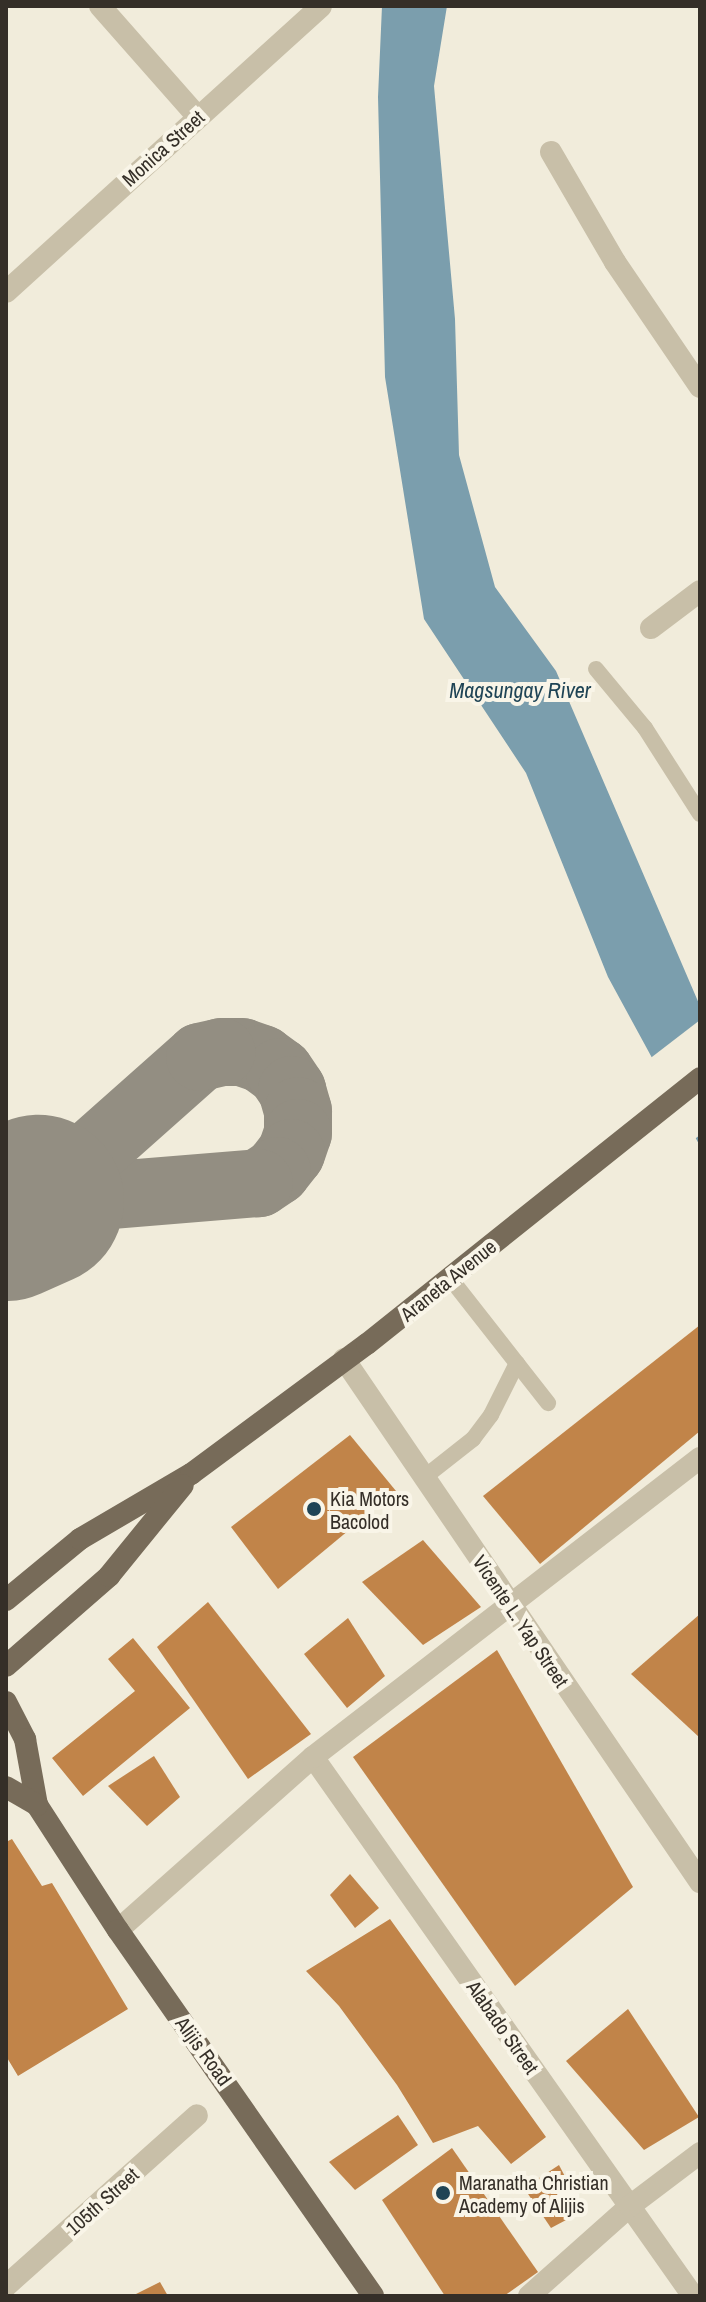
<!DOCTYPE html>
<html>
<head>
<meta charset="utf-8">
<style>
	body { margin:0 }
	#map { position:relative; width:706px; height:2302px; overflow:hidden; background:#f1ecdb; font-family:"Archivo Narrow",sans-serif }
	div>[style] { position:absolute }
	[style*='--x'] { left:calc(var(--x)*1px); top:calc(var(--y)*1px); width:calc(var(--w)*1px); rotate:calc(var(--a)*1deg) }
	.water>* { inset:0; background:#7b9ead }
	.pier>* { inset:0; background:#f1ecdb }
	.taxiway>* { height:68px; margin:-34px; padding:0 34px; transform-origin:34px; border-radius:34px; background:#938e82 }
	.runway>* { height:172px; margin:-86px; padding:0 86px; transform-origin:86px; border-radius:86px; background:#938e82 }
	.building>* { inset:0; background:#c18449 }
	.service>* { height:16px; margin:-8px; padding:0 8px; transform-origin:8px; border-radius:8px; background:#c8bfa8 }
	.minor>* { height:22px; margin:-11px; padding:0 11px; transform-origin:11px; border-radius:11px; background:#c8bfa8 }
	.primary>* { height:22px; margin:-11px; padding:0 11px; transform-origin:11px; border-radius:11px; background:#776b59 }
	.dots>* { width:22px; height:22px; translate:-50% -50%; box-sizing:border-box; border:4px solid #f9f5e8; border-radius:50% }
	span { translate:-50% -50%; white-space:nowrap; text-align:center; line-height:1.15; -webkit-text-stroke:8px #f9f5e8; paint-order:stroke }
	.street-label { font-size:20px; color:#352f28 }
	.poi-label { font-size:20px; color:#352f28 }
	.left { translate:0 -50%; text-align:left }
	.water-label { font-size:22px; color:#1f4455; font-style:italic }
	.frame { position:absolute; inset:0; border:8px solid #352f28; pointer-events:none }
</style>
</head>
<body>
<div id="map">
	<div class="water">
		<i style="clip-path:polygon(382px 6px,447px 6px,434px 86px,455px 319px,459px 455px,495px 587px,556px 671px,700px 1006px,700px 1146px,608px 977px,526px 773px,424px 619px,385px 377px,378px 97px)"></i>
	</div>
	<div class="pier">
		<i style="clip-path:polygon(700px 1020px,700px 1135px,692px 1141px,648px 1060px)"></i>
	</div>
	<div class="taxiway">
		<i style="--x:221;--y:1052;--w:21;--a:0"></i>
		<i style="--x:242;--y:1052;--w:21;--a:19"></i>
		<i style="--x:262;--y:1059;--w:22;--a:36"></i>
		<i style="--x:280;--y:1072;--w:22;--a:56"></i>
		<i style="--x:292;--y:1090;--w:22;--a:74"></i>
		<i style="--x:298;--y:1111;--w:22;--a:90"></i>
		<i style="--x:298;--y:1133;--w:21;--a:109"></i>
		<i style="--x:291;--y:1153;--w:23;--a:128"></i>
		<i style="--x:277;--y:1171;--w:22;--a:146"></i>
		<i style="--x:259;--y:1183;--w:222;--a:175.3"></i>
		<i style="--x:38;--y:1201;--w:217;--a:-41.6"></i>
		<i style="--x:200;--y:1057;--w:22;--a:-13"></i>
	</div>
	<div class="runway">
		<i style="--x:6;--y:1215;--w:35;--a:-24"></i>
	</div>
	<div class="building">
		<i style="clip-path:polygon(700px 1325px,700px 1431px,540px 1564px,483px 1496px)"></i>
		<i style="clip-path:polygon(350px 1435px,396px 1491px,278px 1589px,231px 1527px)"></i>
		<i style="clip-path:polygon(423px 1540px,481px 1607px,423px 1645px,362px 1582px)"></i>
		<i style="clip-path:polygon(208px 1602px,311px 1734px,248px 1779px,157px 1647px)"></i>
		<i style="clip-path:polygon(700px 1614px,700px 1738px,631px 1674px)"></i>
		<i style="clip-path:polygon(348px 1618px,385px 1676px,347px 1708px,304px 1654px)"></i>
		<i style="clip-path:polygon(133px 1638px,190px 1708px,83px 1796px,52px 1758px,135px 1691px,108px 1659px)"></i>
		<i style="clip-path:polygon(497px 1650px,633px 1887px,515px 1986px,353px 1757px)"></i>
		<i style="clip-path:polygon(154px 1756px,180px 1797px,147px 1826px,108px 1786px)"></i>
		<i style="clip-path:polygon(12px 1839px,42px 1886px,52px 1883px,128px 2009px,18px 2076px,6px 2056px,6px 1842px)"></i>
		<i style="clip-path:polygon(350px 1874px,379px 1908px,355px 1928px,330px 1895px)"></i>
		<i style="clip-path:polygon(390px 1919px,546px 2137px,511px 2164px,478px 2126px,433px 2143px,397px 2085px,339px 2006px,306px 1971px)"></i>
		<i style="clip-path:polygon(628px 2009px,699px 2117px,644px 2150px,566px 2061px)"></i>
		<i style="clip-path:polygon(398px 2115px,418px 2145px,355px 2190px,329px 2162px)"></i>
		<i style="clip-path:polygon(452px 2148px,538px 2272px,504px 2296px,445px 2296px,382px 2200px)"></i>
		<i style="clip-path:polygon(559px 2165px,583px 2211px,551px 2228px,524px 2188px)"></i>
		<i style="clip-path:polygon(160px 2282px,168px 2296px,132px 2296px)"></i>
	</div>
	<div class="service">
		<i style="--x:596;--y:669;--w:77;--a:50.3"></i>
		<i style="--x:645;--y:728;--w:102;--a:57.4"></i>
		<i style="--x:450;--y:1278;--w:159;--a:51.9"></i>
		<i style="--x:426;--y:1476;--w:60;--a:-38.2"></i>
		<i style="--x:473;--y:1439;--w:30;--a:-53"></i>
		<i style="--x:491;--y:1415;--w:58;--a:-63.4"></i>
	</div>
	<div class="minor">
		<i style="--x:100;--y:6;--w:148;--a:48.6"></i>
		<i style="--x:551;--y:152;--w:127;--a:59.8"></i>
		<i style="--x:615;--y:262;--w:151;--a:55.8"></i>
		<i style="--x:6;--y:292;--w:425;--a:-42.2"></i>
		<i style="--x:651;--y:628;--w:61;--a:-37.1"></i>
		<i style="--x:344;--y:1359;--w:633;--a:55.76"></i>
		<i style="--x:313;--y:1757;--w:659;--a:54.82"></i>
		<i style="--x:118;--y:1930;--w:261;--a:-41.6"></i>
		<i style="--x:313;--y:1757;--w:489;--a:-37.7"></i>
		<i style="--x:6;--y:2286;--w:256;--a:-41.8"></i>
		<i style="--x:529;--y:2296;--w:135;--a:-41.7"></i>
		<i style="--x:630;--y:2206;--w:88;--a:-37.1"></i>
	</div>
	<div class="primary">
		<i style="--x:6;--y:1600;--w:96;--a:-39.5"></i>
		<i style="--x:80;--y:1539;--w:129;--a:-30.4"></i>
		<i style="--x:191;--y:1474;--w:219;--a:-36.5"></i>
		<i style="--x:367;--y:1344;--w:426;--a:-38.6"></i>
		<i style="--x:6;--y:1666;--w:137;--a:-41.1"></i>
		<i style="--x:109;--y:1576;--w:117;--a:-50.9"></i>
		<i style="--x:6;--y:1702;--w:42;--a:62.8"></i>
		<i style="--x:25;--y:1739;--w:67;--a:79.7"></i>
		<i style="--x:37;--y:1805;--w:149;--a:57.1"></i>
		<i style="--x:118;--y:1930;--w:446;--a:55.1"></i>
		<i style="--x:6;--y:1787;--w:36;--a:30"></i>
	</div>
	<div class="dots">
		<i style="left:314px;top:1509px;background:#1f4455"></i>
		<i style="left:443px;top:2193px;background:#1f4455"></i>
	</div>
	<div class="street-label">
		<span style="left:163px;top:148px;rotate:-42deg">Monica Street</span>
		<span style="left:448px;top:1280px;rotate:-39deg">Araneta Avenue</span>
		<span style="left:521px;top:1621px;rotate:56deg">Vicente L. Yap Street</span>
		<span style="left:503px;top:2027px;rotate:55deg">Alabado Street</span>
		<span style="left:204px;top:2051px;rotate:54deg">Alijis Road</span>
		<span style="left:102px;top:2201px;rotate:-42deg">105th Street</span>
	</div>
	<div class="poi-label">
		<span class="left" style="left:330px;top:1510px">Kia Motors<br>Bacolod</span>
		<span class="left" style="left:459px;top:2194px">Maranatha Christian<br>Academy of Alijis</span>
	</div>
	<div class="water-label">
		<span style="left:520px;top:691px">Magsungay River</span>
	</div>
	<div class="frame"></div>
</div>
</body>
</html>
